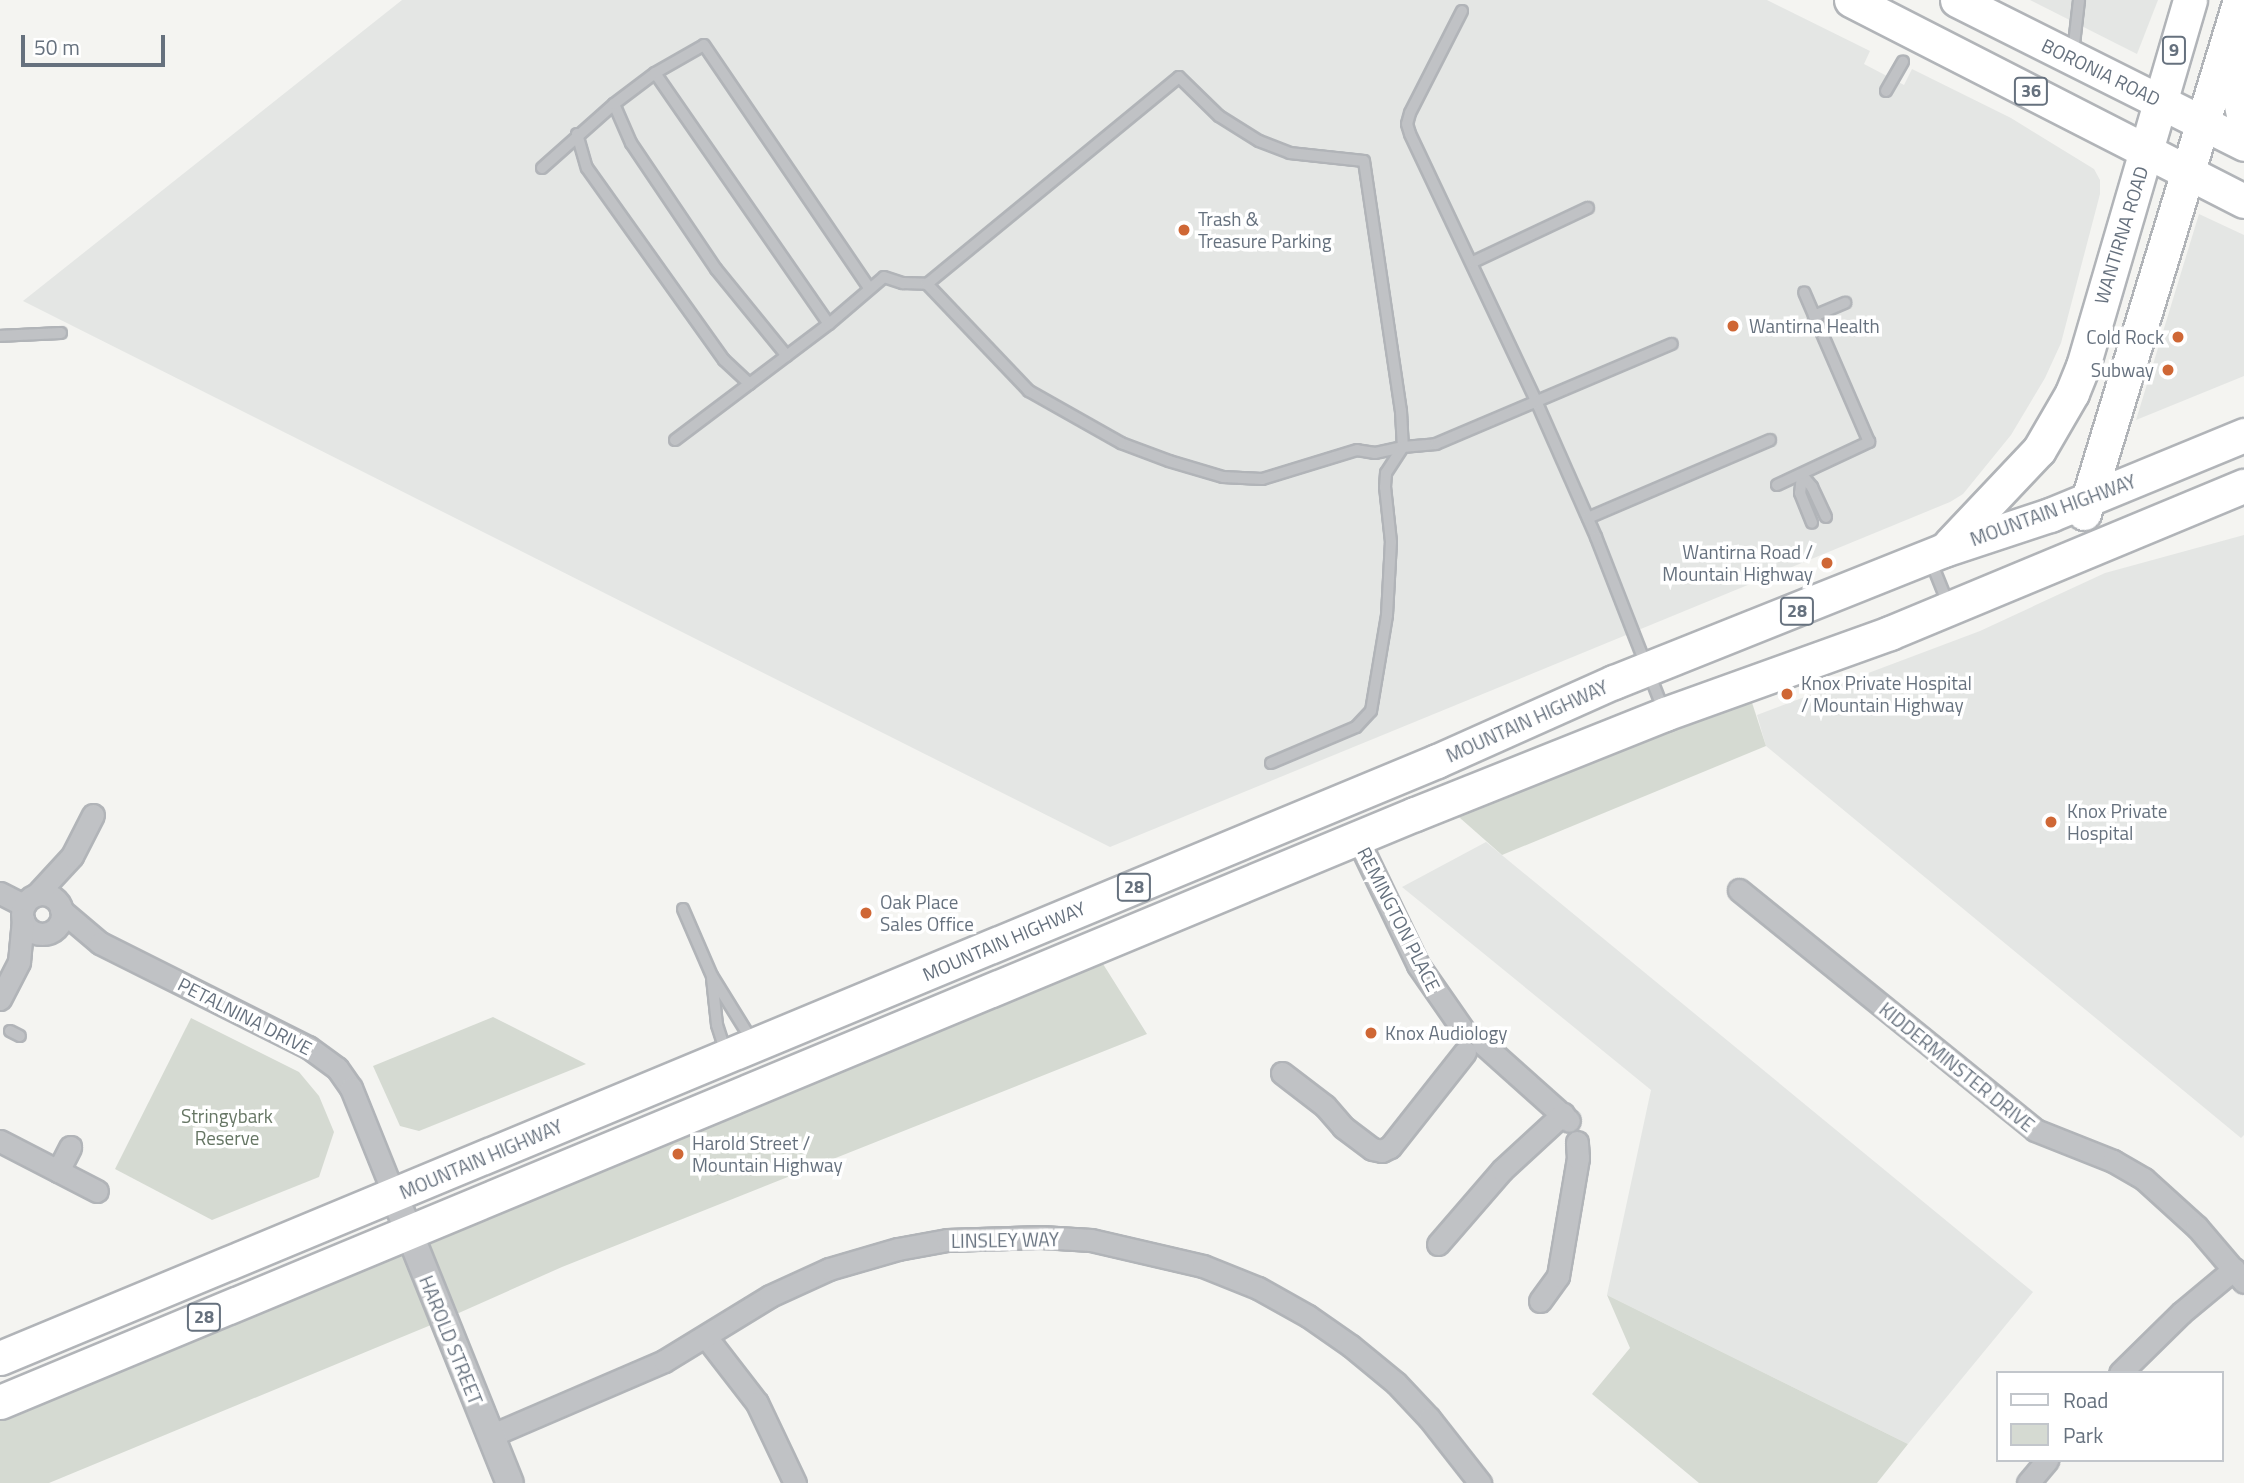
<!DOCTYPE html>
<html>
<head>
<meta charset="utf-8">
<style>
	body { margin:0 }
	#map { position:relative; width:2244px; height:1483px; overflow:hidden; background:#f4f4f1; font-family:"Titillium Web",sans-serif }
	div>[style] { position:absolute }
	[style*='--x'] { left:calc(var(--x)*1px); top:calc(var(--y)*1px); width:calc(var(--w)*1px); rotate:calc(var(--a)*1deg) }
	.built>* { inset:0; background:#e4e6e4 }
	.green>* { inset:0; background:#d5dad2 }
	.roads { filter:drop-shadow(2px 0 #b1b4b8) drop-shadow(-2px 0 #b1b4b8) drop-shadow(0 2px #b1b4b8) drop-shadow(0 -2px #b1b4b8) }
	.service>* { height:10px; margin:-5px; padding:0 5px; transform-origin:5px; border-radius:5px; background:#c0c2c5 }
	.minor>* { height:21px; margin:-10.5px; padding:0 10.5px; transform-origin:10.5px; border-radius:10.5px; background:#c0c2c5 }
	.minor>.ring { margin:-10.5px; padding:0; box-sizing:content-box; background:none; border:21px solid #c0c2c5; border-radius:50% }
	.tertiary>* { height:26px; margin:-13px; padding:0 13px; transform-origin:13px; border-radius:13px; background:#c0c2c5 }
	.primary>* { height:33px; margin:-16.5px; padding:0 16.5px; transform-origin:16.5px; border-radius:16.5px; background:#fff }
	.dots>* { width:19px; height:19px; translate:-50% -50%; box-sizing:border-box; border:4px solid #fff; border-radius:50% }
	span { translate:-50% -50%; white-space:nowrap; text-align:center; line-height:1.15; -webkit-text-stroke:7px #fff; paint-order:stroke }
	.shield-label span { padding:2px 5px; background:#fff; border:2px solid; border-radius:5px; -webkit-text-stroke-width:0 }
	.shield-label { font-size:18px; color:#66717e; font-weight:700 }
	.street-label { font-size:19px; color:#66717e }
	.poi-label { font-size:19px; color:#66717e }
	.left { translate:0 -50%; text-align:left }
	.right { translate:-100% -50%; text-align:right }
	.park-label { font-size:19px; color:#667664 }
	.legend { position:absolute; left:1996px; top:1371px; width:228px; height:91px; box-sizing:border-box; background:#fff; border:2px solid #c2c6cb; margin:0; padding:9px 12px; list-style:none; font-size:21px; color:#66717e }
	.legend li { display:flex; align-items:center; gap:14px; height:35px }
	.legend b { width:35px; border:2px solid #c2c6cb }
	.scale { position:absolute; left:21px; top:35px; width:144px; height:32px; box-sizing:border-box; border:4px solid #66717e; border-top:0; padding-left:9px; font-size:21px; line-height:24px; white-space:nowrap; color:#66717e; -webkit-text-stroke:5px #fff; paint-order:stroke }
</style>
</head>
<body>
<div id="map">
	<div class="built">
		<i style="clip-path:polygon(402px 0,1767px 0,1870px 51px,1864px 64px,1904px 85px,1912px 69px,2011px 118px,2094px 169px,2100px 180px,2100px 194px,2061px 343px,2045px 378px,2011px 435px,1963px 494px,1950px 502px,1110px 847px,23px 301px)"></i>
		<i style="clip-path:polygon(2030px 0,2158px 0,2137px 54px)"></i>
		<i style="clip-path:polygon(2199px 214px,2244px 235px,2244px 376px,2136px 420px)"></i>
		<i style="clip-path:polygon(2244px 535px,2244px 1135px,2241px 1138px,1766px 746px,1757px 715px,1980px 631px,2105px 573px)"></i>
		<i style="clip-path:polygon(1486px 842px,2033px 1292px,1908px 1444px,1607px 1295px,1651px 1090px,1402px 887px)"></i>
	</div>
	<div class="green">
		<i style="clip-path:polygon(1746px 684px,1766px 746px,1502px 855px,1443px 803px)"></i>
		<i style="clip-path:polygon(1093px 948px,1147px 1034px,562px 1267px,443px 1320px,49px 1483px,0 1483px,0 1403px)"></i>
		<i style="clip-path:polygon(493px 1017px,586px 1064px,419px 1131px,400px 1126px,373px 1066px)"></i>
		<i style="clip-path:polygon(191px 1018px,299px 1072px,319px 1096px,334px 1132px,319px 1177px,212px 1220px,115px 1169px)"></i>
		<i style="clip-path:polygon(1607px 1295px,1908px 1444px,1877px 1483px,1699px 1483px,1592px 1394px,1630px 1348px)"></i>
	</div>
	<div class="roads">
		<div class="service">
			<i style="--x:1462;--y:11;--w:114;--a:117"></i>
			<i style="--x:1410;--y:113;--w:11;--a:105"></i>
			<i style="--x:1407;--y:124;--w:10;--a:73"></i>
			<i style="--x:1410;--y:134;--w:297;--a:64.7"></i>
			<i style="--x:1537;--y:403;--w:146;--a:66.2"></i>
			<i style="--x:1596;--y:537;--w:187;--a:68.7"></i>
			<i style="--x:2073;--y:53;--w:53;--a:-83.5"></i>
			<i style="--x:655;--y:73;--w:305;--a:55.3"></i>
			<i style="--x:1886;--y:91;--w:34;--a:-60"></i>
			<i style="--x:614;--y:104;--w:43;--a:66.4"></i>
			<i style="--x:631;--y:143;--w:152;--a:56"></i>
			<i style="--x:716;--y:269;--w:112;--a:50.8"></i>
			<i style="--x:577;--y:134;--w:35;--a:74"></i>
			<i style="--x:587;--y:168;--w:236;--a:54.5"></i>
			<i style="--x:724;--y:360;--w:35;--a:43"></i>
			<i style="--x:542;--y:168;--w:96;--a:-41.6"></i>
			<i style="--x:614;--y:104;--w:51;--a:-37.1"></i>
			<i style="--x:655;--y:73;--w:56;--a:-29.7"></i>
			<i style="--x:704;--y:45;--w:294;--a:55.8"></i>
			<i style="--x:1473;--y:262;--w:127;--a:-25.2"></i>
			<i style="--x:1814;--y:316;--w:34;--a:-23"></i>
			<i style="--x:0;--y:336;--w:61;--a:-2.8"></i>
			<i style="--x:675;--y:440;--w:193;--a:-37"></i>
			<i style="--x:829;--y:324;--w:72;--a:-40.5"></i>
			<i style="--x:884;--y:277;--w:20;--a:18"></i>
			<i style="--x:903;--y:283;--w:24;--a:2"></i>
			<i style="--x:927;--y:284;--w:326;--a:-39.4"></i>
			<i style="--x:1179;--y:77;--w:56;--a:44.3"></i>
			<i style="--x:1219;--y:116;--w:47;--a:32"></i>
			<i style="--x:1259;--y:141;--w:33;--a:21"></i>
			<i style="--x:1290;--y:153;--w:74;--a:6.2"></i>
			<i style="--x:1364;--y:161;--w:253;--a:81.6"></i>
			<i style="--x:1401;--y:411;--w:36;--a:87"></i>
			<i style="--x:1403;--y:447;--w:29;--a:168"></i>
			<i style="--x:1375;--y:453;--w:18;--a:-171"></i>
			<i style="--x:1357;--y:450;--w:99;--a:163"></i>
			<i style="--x:1262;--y:479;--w:39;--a:-177"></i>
			<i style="--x:1223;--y:477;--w:56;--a:-163.5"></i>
			<i style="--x:1169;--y:461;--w:51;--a:-159.4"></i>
			<i style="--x:1121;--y:443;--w:106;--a:-150.5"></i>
			<i style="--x:1029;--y:391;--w:148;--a:-133.6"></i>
			<i style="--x:1802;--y:475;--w:18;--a:96"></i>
			<i style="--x:1800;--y:493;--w:32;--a:68"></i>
			<i style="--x:1802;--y:475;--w:16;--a:50"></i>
			<i style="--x:1812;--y:487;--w:33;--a:65"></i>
			<i style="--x:1777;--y:485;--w:102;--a:-25.1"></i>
			<i style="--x:1869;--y:442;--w:163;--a:-113.4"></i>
			<i style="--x:1588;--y:518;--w:198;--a:-23.2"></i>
			<i style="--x:1930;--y:559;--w:51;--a:68"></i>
			<i style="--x:1271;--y:763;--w:92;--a:-23"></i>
			<i style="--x:1356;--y:727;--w:22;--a:-47"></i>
			<i style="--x:1371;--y:711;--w:97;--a:-80.5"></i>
			<i style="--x:1387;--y:615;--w:73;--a:-86.9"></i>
			<i style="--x:1391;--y:542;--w:55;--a:-96.2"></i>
			<i style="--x:1385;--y:487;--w:14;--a:-86"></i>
			<i style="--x:1386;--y:473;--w:31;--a:-57"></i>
			<i style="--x:1403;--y:447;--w:33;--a:-5"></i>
			<i style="--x:1436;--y:444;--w:256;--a:-23"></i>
			<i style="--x:683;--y:909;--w:73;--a:66.6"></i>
			<i style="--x:712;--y:976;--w:78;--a:58.2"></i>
			<i style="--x:712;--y:978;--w:47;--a:83.9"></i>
			<i style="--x:717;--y:1025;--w:28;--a:72"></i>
			<i style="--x:10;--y:1031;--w:11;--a:27"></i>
		</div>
		<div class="minor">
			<i style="--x:1357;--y:838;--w:141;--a:64.3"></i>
			<i style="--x:1418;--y:965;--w:84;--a:55.2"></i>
			<i style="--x:1739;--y:890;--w:381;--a:39"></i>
			<i style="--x:2035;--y:1130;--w:84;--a:21.7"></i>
			<i style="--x:2113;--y:1161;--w:36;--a:30"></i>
			<i style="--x:2144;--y:1179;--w:72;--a:42.2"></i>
			<i style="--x:2197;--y:1227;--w:72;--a:49.5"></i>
			<i style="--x:0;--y:893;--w:27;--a:27"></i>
			<i class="ring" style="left:22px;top:894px;width:19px;height:19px"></i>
			<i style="--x:36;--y:895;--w:53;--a:-47.3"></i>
			<i style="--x:72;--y:856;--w:46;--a:-62.9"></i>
			<i style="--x:61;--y:910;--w:51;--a:40.2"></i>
			<i style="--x:100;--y:943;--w:233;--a:26.6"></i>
			<i style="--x:308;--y:1047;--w:36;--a:36"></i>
			<i style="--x:337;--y:1068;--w:24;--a:55"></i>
			<i style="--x:351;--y:1088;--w:115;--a:68.1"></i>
			<i style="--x:0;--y:999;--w:42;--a:-62.8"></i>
			<i style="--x:19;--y:962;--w:43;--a:-84.7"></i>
			<i style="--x:1483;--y:1044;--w:115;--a:41.8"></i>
			<i style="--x:1282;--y:1073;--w:54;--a:37.5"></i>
			<i style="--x:1325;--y:1106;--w:28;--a:49"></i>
			<i style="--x:1343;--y:1127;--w:36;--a:37"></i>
			<i style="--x:1372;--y:1149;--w:10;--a:11"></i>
			<i style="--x:1382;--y:1151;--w:9;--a:-27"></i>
			<i style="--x:1390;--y:1147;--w:121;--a:-51.7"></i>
			<i style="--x:0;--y:1141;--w:109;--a:27.3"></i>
			<i style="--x:58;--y:1171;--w:27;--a:-63"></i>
			<i style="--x:1438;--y:1244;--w:98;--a:-49.1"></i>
			<i style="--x:1502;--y:1170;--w:83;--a:-42.6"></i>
			<i style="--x:1540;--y:1301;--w:31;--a:-54"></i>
			<i style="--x:1558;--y:1276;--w:120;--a:-80.4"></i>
			<i style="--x:1578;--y:1158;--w:16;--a:-94"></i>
			<i style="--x:706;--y:1337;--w:83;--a:52.3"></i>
			<i style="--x:757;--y:1403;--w:89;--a:64.6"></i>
			<i style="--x:2120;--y:1373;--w:86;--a:-44.5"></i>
			<i style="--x:2181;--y:1313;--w:69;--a:-39.7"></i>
			<i style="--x:490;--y:1436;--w:189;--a:-23.3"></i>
			<i style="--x:664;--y:1361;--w:124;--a:-31.5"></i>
			<i style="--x:770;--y:1296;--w:65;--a:-24.6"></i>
			<i style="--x:829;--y:1269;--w:72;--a:-16.2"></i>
			<i style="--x:898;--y:1249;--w:50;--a:-10.4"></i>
			<i style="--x:947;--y:1240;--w:94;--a:-1.8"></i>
			<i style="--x:1041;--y:1237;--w:50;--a:3.4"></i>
			<i style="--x:1091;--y:1240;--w:115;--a:13.1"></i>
			<i style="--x:1203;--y:1266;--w:59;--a:21.8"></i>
			<i style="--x:1258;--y:1288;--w:57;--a:29.2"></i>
			<i style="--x:1308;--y:1316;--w:52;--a:34.9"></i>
			<i style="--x:1351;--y:1346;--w:58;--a:39.4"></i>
			<i style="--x:1396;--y:1383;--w:48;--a:46.7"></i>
			<i style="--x:1429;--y:1418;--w:83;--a:51.9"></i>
			<i style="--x:2028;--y:1483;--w:30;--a:-50"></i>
		</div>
		<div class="tertiary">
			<i style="--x:394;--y:1195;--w:310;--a:68.1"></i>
		</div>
		<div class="primary">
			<i style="--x:1851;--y:0;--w:441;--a:27.1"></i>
			<i style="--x:1957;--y:0;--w:321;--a:26.6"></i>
			<i style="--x:2228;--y:44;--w:77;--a:78"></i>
			<i style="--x:2084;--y:513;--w:536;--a:-73.09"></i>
			<i style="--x:1950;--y:544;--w:129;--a:-46.6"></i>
			<i style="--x:2039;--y:450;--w:66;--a:-59.9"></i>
			<i style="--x:2072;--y:393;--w:29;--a:-68"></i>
			<i style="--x:2083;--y:366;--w:381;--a:-73.7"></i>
			<i style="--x:0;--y:1358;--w:1556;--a:-22.56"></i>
			<i style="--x:1437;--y:761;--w:194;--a:-24.1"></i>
			<i style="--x:1614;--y:682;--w:355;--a:-21.8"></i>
			<i style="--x:1944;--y:550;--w:112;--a:-18.3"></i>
			<i style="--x:2050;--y:515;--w:210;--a:-22.4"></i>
			<i style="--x:0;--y:1402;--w:1532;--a:-22.57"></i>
			<i style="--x:1415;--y:814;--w:269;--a:-21.8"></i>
			<i style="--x:1665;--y:714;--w:239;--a:-19.8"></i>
			<i style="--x:1890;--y:633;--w:383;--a:-22.6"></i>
		</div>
	</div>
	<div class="dots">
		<i style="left:1184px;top:230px;background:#cf6735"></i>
		<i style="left:1733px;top:326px;background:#cf6735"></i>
		<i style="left:2178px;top:337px;background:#cf6735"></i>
		<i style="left:2168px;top:370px;background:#cf6735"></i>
		<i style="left:1827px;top:563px;background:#cf6735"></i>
		<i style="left:1787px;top:694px;background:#cf6735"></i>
		<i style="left:2051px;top:822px;background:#cf6735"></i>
		<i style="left:866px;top:913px;background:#cf6735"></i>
		<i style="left:1371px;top:1033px;background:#cf6735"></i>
		<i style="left:678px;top:1154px;background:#cf6735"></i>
	</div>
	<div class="shield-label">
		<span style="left:2174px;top:50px">9</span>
		<span style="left:2031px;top:91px">36</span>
		<span style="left:1797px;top:611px">28</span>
		<span style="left:1134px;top:887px">28</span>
		<span style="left:204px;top:1317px">28</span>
	</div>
	<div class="street-label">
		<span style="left:2101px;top:72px;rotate:26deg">BORONIA ROAD</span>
		<span style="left:2121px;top:235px;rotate:-73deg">WANTIRNA ROAD</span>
		<span style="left:2053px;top:510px;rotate:-20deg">MOUNTAIN HIGHWAY</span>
		<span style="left:1527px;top:721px;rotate:-24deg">MOUNTAIN HIGHWAY</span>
		<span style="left:1399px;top:919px;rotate:63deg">REMINGTON PLACE</span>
		<span style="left:1004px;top:941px;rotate:-23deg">MOUNTAIN HIGHWAY</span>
		<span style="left:245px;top:1016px;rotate:27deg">PETALNINA DRIVE</span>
		<span style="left:1957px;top:1067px;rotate:39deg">KIDDERMINSTER DRIVE</span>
		<span style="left:481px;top:1159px;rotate:-23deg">MOUNTAIN HIGHWAY</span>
		<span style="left:1005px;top:1240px;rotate:-1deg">LINSLEY WAY</span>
		<span style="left:451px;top:1340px;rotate:68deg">HAROLD STREET</span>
	</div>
	<div class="poi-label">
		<span class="left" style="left:1198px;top:230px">Trash &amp;<br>Treasure Parking</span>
		<span class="left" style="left:1749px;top:326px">Wantirna Health</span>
		<span class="right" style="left:2164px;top:337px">Cold Rock</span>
		<span class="right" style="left:2154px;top:370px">Subway</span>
		<span class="right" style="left:1813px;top:563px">Wantirna Road /<br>Mountain Highway</span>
		<span class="left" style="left:1801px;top:694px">Knox Private Hospital<br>/ Mountain Highway</span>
		<span class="left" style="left:2067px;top:822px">Knox Private<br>Hospital</span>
		<span class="left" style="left:880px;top:913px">Oak Place<br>Sales Office</span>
		<span class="left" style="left:1385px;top:1033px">Knox Audiology</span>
		<span class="left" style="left:692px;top:1154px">Harold Street /<br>Mountain Highway</span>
	</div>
	<div class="park-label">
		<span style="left:227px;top:1127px">Stringybark<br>Reserve</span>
	</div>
	<ul class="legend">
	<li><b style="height:9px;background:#fff"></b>Road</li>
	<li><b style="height:19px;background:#d5dad2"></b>Park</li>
	</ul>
	<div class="scale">50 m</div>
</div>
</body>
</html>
